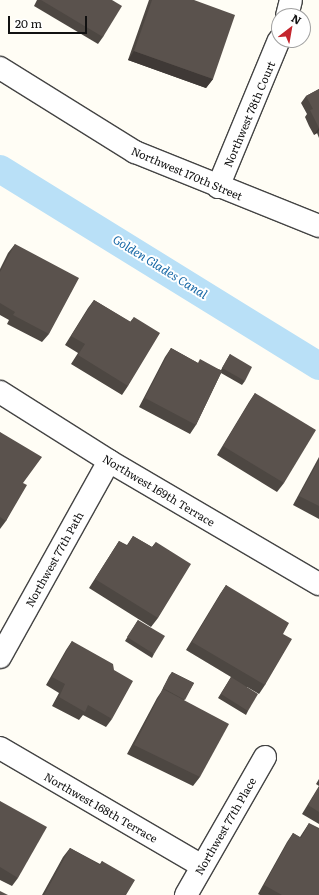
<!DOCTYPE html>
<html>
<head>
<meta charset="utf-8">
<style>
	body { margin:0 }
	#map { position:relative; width:319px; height:895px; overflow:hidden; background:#fffdf5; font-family:Literata,serif }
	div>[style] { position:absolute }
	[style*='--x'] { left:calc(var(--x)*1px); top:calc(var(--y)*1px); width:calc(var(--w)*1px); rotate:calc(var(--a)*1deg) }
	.canal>* { height:28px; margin:-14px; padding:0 14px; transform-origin:14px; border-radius:14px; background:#b9e0f7 }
	.roads { filter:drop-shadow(1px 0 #444) drop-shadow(-1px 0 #444) drop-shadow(0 1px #444) drop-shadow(0 -1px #444) }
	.minor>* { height:22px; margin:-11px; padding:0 11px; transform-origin:11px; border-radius:11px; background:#fff }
	.tertiary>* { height:22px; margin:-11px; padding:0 11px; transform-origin:11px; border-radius:11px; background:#fff }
	.wall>* { inset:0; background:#4d4742 }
	.shaded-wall>* { inset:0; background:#3f3936 }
	.building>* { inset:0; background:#5a524d }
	span { translate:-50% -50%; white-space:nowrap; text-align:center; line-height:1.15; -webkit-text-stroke:4px #fff; paint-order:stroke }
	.street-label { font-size:11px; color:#111 }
	.water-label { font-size:12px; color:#1768a6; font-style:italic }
	.north { position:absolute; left:271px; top:8px; width:40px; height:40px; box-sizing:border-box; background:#fff; border:1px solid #a0a0a0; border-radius:50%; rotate:31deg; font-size:11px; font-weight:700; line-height:16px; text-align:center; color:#111 }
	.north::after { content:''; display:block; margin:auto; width:14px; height:18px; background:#c4262e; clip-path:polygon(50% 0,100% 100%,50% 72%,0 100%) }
	.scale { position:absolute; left:8px; top:16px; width:79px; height:18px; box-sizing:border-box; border:2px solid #111; border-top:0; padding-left:5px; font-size:12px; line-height:14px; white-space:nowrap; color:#111; -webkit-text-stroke:3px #fff; paint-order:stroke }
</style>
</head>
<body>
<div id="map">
	<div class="canal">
		<i style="--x:0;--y:169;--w:375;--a:31.7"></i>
	</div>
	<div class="roads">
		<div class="minor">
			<i style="--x:287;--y:16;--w:16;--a:-76"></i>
			<i style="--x:218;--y:187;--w:159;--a:-67.5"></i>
			<i style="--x:0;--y:392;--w:129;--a:32.3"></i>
			<i style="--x:109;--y:461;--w:243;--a:30.4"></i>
			<i style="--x:0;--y:657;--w:224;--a:-60.9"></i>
			<i style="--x:0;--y:748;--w:234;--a:30.3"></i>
			<i style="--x:186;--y:895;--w:159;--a:-60.2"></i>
		</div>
		<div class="tertiary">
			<i style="--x:0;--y:68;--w:159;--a:31.9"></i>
			<i style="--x:135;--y:152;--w:198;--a:21.9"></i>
		</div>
	</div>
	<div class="wall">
		<i style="clip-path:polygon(37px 0,112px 0,103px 37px,98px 44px,34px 6px)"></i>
		<i style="clip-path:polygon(149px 0,194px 0,213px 79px,206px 88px,128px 60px)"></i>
		<i style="clip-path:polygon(319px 89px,319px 138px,317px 133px,314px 135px,309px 126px,305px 117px,307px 114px,301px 103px,306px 96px)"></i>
		<i style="clip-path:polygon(15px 244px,49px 334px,42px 342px,7px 324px,9px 320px,0 315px,0 269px,8px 253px)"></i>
		<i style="clip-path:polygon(94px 300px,130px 322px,134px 317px,128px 386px,122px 395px,71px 364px,78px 353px,65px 345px,88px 308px)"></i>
		<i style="clip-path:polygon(171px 348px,198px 363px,221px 370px,230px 354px,245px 381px,242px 385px,221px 373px,196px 425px,190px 434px,139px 407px,165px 357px)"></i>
		<i style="clip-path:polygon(255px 393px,284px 483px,277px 492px,217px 455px,249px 402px)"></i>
		<i style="clip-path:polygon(0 432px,23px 483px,6px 521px,0 529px)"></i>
		<i style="clip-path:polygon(319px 457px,319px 519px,293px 505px)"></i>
		<i style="clip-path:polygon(133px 536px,152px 547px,156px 542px,158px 618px,151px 627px,89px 588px,119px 541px,127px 545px)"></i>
		<i style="clip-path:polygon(226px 585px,283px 634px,265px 685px,259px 694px,247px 687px,248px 711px,246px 715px,218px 698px,231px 677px,186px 650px,220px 594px)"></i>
		<i style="clip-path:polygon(138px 620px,154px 654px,152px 658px,125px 641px)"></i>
		<i style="clip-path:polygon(72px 641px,112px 719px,106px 727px,83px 715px,79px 720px,52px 706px,59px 693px,46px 685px,66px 650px)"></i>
		<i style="clip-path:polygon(172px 672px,194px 683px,184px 700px,200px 777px,193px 786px,127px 754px,157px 698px,161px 692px,169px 676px)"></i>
		<i style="clip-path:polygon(319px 779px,319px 786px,316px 784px)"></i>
		<i style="clip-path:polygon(319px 786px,319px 824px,302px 814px)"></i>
		<i style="clip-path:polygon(0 801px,18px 878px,12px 886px,0 880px)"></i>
		<i style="clip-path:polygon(309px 823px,319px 895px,260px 895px,258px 894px,287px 842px,293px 833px,300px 837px)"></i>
		<i style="clip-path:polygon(70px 848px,100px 864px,102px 861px,126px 895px,42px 895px,63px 857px)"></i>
	</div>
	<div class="shaded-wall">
		<i style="clip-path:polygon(134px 51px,213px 79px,206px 88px,128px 60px)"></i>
		<i style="clip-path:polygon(319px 128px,319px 130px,317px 133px,314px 135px)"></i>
	</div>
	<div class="building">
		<i style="clip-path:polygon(41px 0,112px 0,122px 6px,103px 37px)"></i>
		<i style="clip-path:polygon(152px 0,194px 0,235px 15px,213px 79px,134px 51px)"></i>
		<i style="clip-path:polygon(319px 89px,319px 128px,310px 110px,313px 109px,306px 96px)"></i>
		<i style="clip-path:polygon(15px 244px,79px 278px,49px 334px,13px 315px,15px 312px,0 303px,0 272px)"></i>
		<i style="clip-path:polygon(94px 300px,131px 322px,134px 317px,160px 333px,128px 386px,78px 355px,85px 344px,71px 336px)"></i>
		<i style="clip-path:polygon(171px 348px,198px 363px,200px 359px,222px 371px,196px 425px,145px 398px)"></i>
		<i style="clip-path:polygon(230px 354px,252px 367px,245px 381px,222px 368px)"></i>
		<i style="clip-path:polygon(255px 393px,316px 430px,284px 483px,223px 446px)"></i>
		<i style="clip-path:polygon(0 432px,42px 457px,23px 483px,27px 485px,6px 521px,0 517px)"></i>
		<i style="clip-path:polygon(319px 460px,319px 506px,299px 496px)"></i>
		<i style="clip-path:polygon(133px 536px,152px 547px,156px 542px,191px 564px,158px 618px,95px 579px,119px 541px,127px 546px)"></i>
		<i style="clip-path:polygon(226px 585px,289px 623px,283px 634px,292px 639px,265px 685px,192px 642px)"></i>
		<i style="clip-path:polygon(138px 620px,165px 636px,154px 654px,127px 637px)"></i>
		<i style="clip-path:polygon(72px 641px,113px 664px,114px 670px,133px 681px,112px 719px,88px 705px,85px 712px,59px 697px,65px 684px,52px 677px)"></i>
		<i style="clip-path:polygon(172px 672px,194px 683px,185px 700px,163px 688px)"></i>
		<i style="clip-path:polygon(231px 677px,258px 694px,248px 711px,221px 694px)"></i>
		<i style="clip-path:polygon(163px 689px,229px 724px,200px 777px,134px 745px)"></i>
		<i style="clip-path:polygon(319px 787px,319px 812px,308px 805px)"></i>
		<i style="clip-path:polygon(0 801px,47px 827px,18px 878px,0 867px)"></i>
		<i style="clip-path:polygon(309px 823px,319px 828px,319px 895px,282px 895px,264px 885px,293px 833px,301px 838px)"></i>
		<i style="clip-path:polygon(70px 848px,100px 865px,102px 861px,135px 880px,126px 895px,44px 895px)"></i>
		<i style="clip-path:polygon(0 891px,8px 895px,0 895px)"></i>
	</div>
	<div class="street-label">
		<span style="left:249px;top:114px;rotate:-67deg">Northwest 78th Court</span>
		<span style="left:187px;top:173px;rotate:23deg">Northwest 170th Street</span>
		<span style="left:159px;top:490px;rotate:31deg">Northwest 169th Terrace</span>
		<span style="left:54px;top:559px;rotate:-61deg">Northwest 77th Path</span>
		<span style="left:101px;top:807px;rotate:30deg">Northwest 168th Terrace</span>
		<span style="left:225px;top:826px;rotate:-60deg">Northwest 77th Place</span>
	</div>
	<div class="water-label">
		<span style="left:160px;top:267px;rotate:32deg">Golden Glades Canal</span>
	</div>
	<div class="north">N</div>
	<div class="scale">20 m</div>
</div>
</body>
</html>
